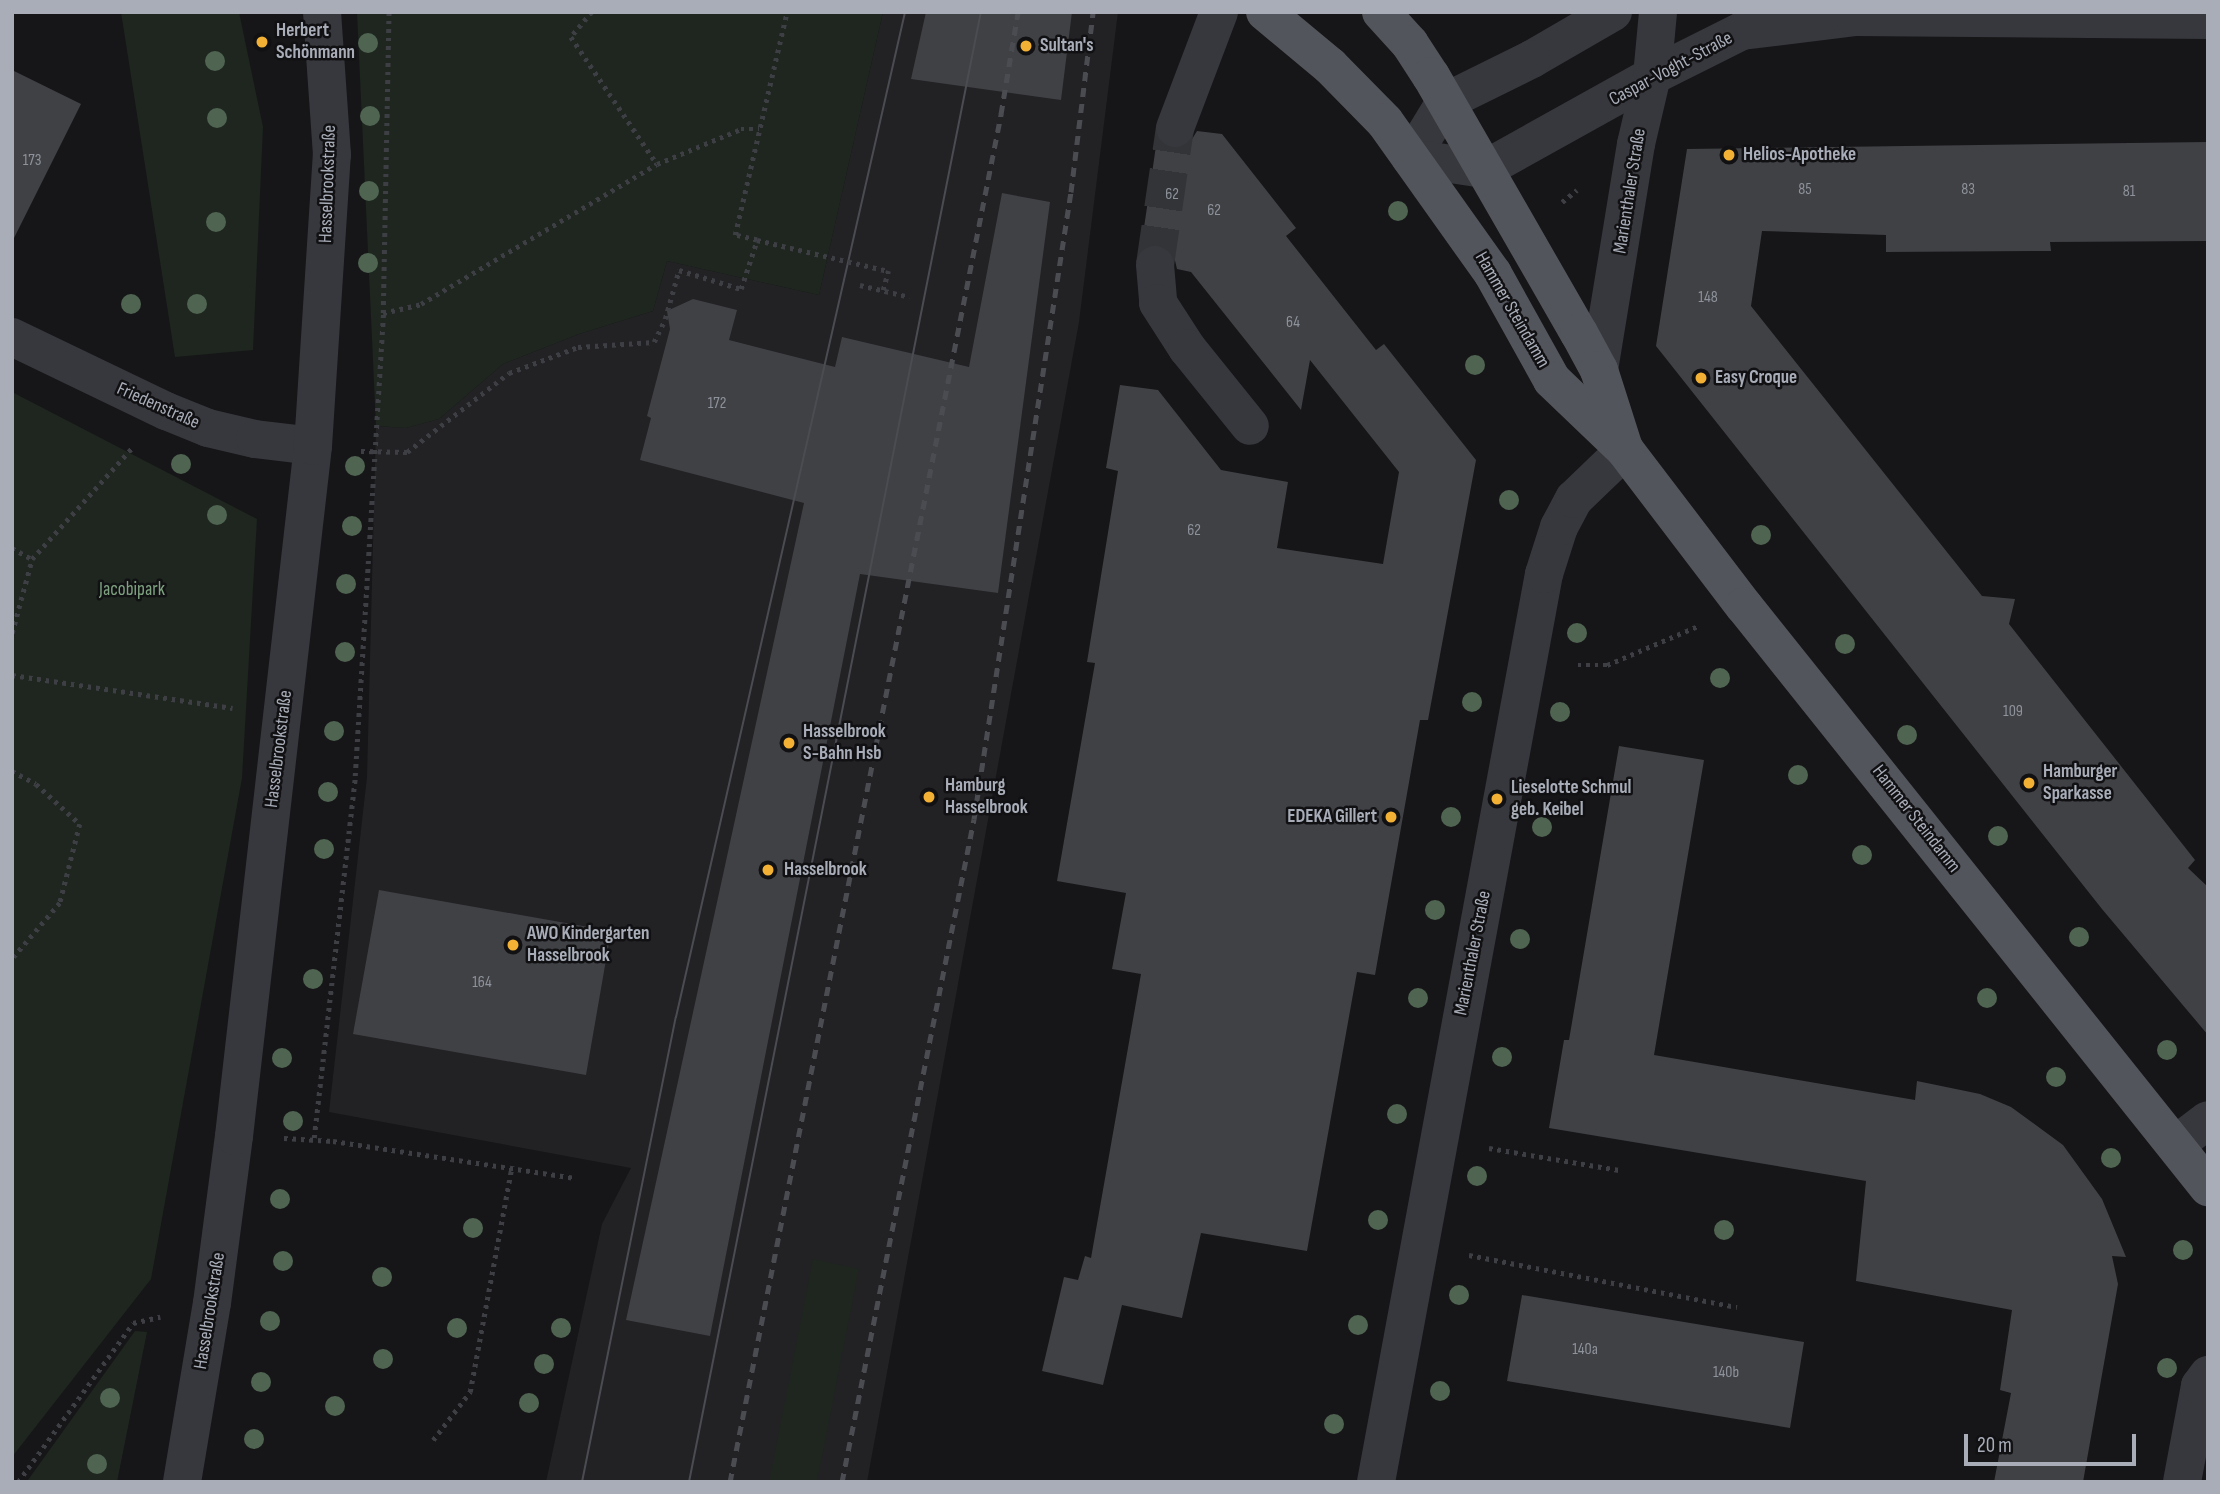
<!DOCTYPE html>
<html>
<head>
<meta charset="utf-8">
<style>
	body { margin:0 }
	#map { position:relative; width:2220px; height:1494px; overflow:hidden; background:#161618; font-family:"Sofia Sans Condensed",sans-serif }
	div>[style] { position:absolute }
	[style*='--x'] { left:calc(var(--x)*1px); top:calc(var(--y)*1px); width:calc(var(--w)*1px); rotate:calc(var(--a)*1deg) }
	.built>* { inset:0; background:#222225 }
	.green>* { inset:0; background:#1e261f }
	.building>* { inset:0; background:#404145 }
	.minor-tunnel>* { height:38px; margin-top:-19px; transform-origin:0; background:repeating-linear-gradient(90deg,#333438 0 38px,transparent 0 57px) }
	.path>* { height:4.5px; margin-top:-2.25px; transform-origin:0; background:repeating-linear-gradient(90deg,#3d3f44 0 3.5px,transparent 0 8.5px) }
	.minor>* { height:38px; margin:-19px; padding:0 19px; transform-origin:19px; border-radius:19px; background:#37383d }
	.major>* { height:38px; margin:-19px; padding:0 19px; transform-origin:19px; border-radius:19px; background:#53555c }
	.tram>* { height:2px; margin:-1px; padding:0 1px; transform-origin:1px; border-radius:1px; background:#4a4c52 }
	.rail>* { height:5px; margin-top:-2.5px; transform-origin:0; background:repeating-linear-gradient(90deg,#4a4c52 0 9px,transparent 0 16px) }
	.path-bridge>* { height:4.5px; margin-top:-2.25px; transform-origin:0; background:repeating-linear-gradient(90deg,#3d3f44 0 3.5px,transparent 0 8.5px) }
	.trees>* { width:20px; height:20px; margin:-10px; border-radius:50%; background:#506452 }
	.dots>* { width:19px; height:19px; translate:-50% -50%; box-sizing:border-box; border:4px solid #111113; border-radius:50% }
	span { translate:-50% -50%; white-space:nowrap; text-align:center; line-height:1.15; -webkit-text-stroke:5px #111113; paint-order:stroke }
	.number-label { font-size:16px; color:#8e929b }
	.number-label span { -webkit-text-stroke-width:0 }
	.poi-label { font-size:19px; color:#a8adb8; font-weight:700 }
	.left { translate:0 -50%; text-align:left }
	.right { translate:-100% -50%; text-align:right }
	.street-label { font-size:19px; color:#a8adb8 }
	.park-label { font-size:19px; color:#7fa381 }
	.frame { position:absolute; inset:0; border:14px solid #a8adb8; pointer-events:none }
	.scale { position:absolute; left:1964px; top:1434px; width:172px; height:32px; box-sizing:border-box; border:4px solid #a8adb8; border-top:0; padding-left:9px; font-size:21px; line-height:24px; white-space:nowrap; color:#a8adb8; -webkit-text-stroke:5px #111113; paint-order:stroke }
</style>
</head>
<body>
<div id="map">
	<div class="built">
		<i style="clip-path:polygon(883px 12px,1118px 12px,1079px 322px,867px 1482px,546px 1482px,602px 1224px,631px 1168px,329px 1112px,367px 777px,376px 426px,406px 428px,439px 419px,503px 364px,579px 334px,653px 311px,667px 261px,819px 295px)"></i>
	</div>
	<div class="green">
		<i style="clip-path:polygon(121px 12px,239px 12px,263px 127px,253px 350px,175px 357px)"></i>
		<i style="clip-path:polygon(357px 12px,883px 12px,819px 295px,667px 261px,653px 311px,579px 334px,503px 364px,439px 419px,406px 428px,376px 426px)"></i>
		<i style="clip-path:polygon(12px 392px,257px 519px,242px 778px,151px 1279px,12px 1457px)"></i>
		<i style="clip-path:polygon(813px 1259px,859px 1269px,817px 1482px,769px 1482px)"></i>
		<i style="clip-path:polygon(135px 1331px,147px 1332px,117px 1482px,32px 1482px,28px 1480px)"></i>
	</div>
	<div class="building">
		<i style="clip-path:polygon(926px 12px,1072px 12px,1061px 100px,911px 79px)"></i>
		<i style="clip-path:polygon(12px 70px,81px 104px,12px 242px)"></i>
		<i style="clip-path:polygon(1197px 131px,1222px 134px,1296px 228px,1286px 236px,1376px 350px,1384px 344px,1476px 460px,1428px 720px,1420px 720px,1375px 975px,1357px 972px,1307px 1251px,1201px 1233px,1182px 1318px,1122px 1305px,1103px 1385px,1042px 1371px,1064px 1277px,1078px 1280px,1085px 1256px,1091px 1258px,1141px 974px,1112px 969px,1126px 893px,1057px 881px,1095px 663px,1087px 662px,1118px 471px,1106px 468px,1120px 385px,1158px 390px,1221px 470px,1288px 482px,1277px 548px,1383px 564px,1399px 472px,1310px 360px,1301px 410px,1191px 272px,1177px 269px,1173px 252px,1164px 245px,1154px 243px,1141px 248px,1157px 139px,1167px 148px,1179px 149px,1189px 144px)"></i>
		<i style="clip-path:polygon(2208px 142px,2208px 241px,2050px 242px,2051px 251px,1886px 252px,1886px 235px,1762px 231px,1751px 306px,1982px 596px,2015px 599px,2009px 624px,2195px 860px,2188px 868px,2208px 887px,2208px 1035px,2102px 909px,1656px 346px,1687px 149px)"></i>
		<i style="clip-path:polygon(1002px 193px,1050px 202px,998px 593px,860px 574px,710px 1336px,626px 1320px,804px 503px,640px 460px,651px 418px,647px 416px,670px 329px,667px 311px,693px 299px,737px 310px,729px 340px,835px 367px,842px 337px,969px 367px)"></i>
		<i style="clip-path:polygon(1619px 746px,1704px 760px,1654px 1055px,1915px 1100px,1917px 1081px,1980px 1094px,2011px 1107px,2063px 1145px,2102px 1199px,2126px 1257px,2112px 1256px,2118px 1284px,2083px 1482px,1994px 1482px,2011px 1393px,2000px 1390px,2012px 1310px,1856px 1281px,1866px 1181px,1549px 1128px,1564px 1040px,1569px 1040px)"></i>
		<i style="clip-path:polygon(379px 890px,611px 931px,586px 1075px,353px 1034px)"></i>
		<i style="clip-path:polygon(1522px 1295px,1804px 1342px,1790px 1428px,1507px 1381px)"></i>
	</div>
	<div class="minor-tunnel">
		<i style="--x:1155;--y:265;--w:138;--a:-81.7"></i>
	</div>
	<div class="path">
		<i style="--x:592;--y:12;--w:33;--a:130"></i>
		<i style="--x:571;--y:37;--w:153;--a:55.9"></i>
		<i style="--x:1562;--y:202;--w:19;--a:-39"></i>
		<i style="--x:860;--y:285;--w:51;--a:13.5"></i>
		<i style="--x:883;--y:290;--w:20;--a:-75"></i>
		<i style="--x:383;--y:313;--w:39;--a:-13"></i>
		<i style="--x:421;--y:304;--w:274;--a:-30.7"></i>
		<i style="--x:657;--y:164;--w:91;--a:-22.6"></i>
		<i style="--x:741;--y:129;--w:18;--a:0"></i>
		<i style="--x:361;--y:451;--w:46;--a:1.2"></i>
		<i style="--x:407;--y:452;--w:129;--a:-37.8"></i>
		<i style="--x:509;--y:373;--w:74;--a:-20.6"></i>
		<i style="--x:578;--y:347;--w:76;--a:-3.8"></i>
		<i style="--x:654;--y:342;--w:25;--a:-64"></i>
		<i style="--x:665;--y:319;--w:51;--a:-74.1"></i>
		<i style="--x:679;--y:270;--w:65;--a:17"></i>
		<i style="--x:741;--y:289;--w:52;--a:-71.9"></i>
		<i style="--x:757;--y:240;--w:23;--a:-167"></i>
		<i style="--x:735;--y:235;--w:229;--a:-76.9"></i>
		<i style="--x:12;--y:548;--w:23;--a:29"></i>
		<i style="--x:32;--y:559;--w:149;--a:-48"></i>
		<i style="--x:12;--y:633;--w:77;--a:-74.9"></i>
		<i style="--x:1578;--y:665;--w:29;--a:0"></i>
		<i style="--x:1607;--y:665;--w:99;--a:-23.2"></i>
		<i style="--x:12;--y:675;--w:223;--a:8.5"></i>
		<i style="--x:12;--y:771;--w:27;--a:28"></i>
		<i style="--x:36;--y:784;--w:59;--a:42.3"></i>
		<i style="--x:80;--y:824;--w:81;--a:104.2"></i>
		<i style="--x:60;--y:903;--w:74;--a:130.6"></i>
		<i style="--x:284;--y:1138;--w:49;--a:3.5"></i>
		<i style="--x:333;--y:1141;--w:245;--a:8.7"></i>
		<i style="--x:314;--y:1138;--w:364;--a:-83.5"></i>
		<i style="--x:355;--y:776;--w:464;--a:-86.5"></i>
		<i style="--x:383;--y:313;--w:301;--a:-88.9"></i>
		<i style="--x:1489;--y:1148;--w:132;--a:9.6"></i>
		<i style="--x:1469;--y:1255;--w:273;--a:11"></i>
		<i style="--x:433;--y:1440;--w:61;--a:-52.4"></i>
		<i style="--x:470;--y:1392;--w:230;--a:-79.5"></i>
		<i style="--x:18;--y:1482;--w:196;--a:-54.1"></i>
		<i style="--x:133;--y:1323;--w:28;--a:-13"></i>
	</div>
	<div class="minor">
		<i style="--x:1613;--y:12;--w:94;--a:149.9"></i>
		<i style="--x:1532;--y:59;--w:97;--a:153.7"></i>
		<i style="--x:1445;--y:102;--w:66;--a:121.3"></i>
		<i style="--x:1411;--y:158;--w:75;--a:8.5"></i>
		<i style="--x:1485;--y:169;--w:191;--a:-29.1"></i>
		<i style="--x:1652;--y:76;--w:101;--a:-26.6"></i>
		<i style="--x:1742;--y:31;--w:113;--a:-7.1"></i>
		<i style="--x:1854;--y:17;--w:354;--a:0.5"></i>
		<i style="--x:1175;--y:128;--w:124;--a:-69.2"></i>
		<i style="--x:1155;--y:265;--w:38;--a:85"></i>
		<i style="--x:1158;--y:303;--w:54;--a:57.2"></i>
		<i style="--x:1187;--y:348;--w:100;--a:51.1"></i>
		<i style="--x:12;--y:337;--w:171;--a:25.7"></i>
		<i style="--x:166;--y:411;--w:45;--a:22"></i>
		<i style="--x:208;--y:428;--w:48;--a:13.2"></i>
		<i style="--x:255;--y:439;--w:58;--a:6.9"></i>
		<i style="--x:1599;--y:370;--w:229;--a:-80.7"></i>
		<i style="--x:1636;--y:144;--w:70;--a:-76.8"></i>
		<i style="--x:1652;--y:76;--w:64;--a:-84.6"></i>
		<i style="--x:2175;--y:1145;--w:41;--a:-37.1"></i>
		<i style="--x:182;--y:1482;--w:181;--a:-80.5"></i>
		<i style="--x:212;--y:1303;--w:168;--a:-82.5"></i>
		<i style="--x:234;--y:1136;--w:695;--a:-83.47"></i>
		<i style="--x:313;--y:446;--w:292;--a:-86.3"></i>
		<i style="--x:332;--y:155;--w:143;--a:-94"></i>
		<i style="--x:1376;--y:1482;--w:923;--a:-79.52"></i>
		<i style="--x:1544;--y:574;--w:49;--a:-72.3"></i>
		<i style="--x:1559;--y:527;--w:32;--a:-62"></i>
		<i style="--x:1574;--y:499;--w:71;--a:-43.9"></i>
		<i style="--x:2182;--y:1482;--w:98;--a:-79.4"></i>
		<i style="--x:2200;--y:1386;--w:14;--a:-54"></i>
	</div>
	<div class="major">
		<i style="--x:1265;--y:12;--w:85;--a:39.7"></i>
		<i style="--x:1330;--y:66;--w:78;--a:45.5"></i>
		<i style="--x:1385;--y:122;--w:186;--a:54.6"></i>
		<i style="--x:1493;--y:274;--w:121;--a:60.9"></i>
		<i style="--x:1552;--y:380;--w:101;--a:43.8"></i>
		<i style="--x:1625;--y:450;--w:196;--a:52.7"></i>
		<i style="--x:1744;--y:606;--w:744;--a:51.39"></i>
		<i style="--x:1381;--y:12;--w:43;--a:47.8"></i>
		<i style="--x:1410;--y:44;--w:38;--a:57"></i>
		<i style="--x:1431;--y:76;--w:297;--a:60.1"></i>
		<i style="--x:1579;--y:333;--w:42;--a:61.6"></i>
		<i style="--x:1599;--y:370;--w:79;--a:72.3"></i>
	</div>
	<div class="tram">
		<i style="--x:582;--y:1482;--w:474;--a:-78.6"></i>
		<i style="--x:676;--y:1017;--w:1031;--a:-77.16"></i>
		<i style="--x:689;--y:1482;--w:1499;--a:-78.77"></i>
	</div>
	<div class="rail">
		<i style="--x:730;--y:1482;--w:1395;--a:-78.79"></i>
		<i style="--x:1001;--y:114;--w:103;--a:-80.5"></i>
		<i style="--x:842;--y:1482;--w:676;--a:-78.74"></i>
		<i style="--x:974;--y:819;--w:634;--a:-81.21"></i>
		<i style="--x:1071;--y:192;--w:181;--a:-83"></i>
	</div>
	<div class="path-bridge">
		<i style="--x:757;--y:240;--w:135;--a:13.3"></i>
	</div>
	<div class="trees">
		<i style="left:368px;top:43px"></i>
		<i style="left:215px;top:61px"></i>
		<i style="left:370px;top:116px"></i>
		<i style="left:217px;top:118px"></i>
		<i style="left:369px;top:191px"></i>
		<i style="left:1398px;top:211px"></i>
		<i style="left:216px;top:222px"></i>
		<i style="left:368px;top:263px"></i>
		<i style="left:131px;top:304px"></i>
		<i style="left:197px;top:304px"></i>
		<i style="left:1475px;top:365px"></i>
		<i style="left:181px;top:464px"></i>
		<i style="left:355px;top:466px"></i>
		<i style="left:1509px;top:500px"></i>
		<i style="left:217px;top:515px"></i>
		<i style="left:352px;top:526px"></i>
		<i style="left:1761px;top:535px"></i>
		<i style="left:346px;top:584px"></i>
		<i style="left:1577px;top:633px"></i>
		<i style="left:1845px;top:644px"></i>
		<i style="left:345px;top:652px"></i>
		<i style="left:1720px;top:678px"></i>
		<i style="left:1472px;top:702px"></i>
		<i style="left:1560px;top:712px"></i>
		<i style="left:334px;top:731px"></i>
		<i style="left:1907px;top:735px"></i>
		<i style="left:1798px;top:775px"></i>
		<i style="left:328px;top:792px"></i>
		<i style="left:1451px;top:817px"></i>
		<i style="left:1542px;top:827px"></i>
		<i style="left:1998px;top:836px"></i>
		<i style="left:324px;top:849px"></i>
		<i style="left:1862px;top:855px"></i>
		<i style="left:1435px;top:910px"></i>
		<i style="left:2079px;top:937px"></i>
		<i style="left:1520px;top:939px"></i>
		<i style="left:313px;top:979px"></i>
		<i style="left:1418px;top:998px"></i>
		<i style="left:1987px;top:998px"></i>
		<i style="left:2167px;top:1050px"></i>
		<i style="left:1502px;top:1057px"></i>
		<i style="left:282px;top:1058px"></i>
		<i style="left:2056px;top:1077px"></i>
		<i style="left:1397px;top:1114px"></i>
		<i style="left:293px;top:1121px"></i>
		<i style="left:2111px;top:1158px"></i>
		<i style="left:1477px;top:1176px"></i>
		<i style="left:280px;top:1199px"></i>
		<i style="left:1378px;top:1220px"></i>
		<i style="left:473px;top:1228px"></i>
		<i style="left:1724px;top:1230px"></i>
		<i style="left:2183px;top:1250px"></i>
		<i style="left:283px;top:1261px"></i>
		<i style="left:382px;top:1277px"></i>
		<i style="left:1459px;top:1295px"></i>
		<i style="left:270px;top:1321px"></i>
		<i style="left:1358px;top:1325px"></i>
		<i style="left:457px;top:1328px"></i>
		<i style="left:561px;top:1328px"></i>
		<i style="left:383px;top:1359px"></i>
		<i style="left:544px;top:1364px"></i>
		<i style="left:2167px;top:1368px"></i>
		<i style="left:261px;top:1382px"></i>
		<i style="left:1440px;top:1391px"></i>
		<i style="left:110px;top:1398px"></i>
		<i style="left:529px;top:1403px"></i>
		<i style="left:335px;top:1406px"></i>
		<i style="left:1334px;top:1424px"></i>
		<i style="left:254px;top:1439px"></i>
		<i style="left:97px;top:1464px"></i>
	</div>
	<div class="dots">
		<i style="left:262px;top:42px;background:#f2b134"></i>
		<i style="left:1026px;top:46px;background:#f2b134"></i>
		<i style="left:1729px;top:155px;background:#f2b134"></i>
		<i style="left:1701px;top:378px;background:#f2b134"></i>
		<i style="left:789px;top:743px;background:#f2b134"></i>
		<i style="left:2029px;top:783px;background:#f2b134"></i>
		<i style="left:929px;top:797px;background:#f2b134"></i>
		<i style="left:1497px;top:799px;background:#f2b134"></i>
		<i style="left:1391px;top:817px;background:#f2b134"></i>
		<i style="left:768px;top:870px;background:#f2b134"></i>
		<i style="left:513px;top:945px;background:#f2b134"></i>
	</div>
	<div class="number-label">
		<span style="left:32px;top:161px">173</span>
		<span style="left:1805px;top:190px">85</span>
		<span style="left:1968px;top:190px">83</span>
		<span style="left:2129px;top:192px">81</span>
		<span style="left:1172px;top:195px">62</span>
		<span style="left:1214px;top:211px">62</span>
		<span style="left:1708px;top:298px">148</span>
		<span style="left:1293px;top:323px">64</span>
		<span style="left:717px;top:404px">172</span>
		<span style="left:1194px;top:531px">62</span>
		<span style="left:2013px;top:712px">109</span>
		<span style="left:482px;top:983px">164</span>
		<span style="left:1585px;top:1350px">140a</span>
		<span style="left:1726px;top:1373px">140b</span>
	</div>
	<div class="poi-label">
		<span class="left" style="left:276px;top:42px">Herbert<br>Schönmann</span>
		<span class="left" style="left:1040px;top:46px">Sultan's</span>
		<span class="left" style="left:1743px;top:155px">Helios-Apotheke</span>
		<span class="left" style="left:1715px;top:378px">Easy Croque</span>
		<span class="left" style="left:803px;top:743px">Hasselbrook<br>S-Bahn Hsb</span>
		<span class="left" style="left:2043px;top:783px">Hamburger<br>Sparkasse</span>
		<span class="left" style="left:945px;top:797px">Hamburg<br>Hasselbrook</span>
		<span class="left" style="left:1511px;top:799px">Lieselotte Schmul<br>geb. Keibel</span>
		<span class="right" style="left:1377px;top:817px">EDEKA Gillert</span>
		<span class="left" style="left:784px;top:870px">Hasselbrook</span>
		<span class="left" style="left:527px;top:945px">AWO Kindergarten<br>Hasselbrook</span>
	</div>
	<div class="street-label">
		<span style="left:1671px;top:69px;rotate:-28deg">Caspar-Voght-Straße</span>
		<span style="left:328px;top:184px;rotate:-88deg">Hasselbrookstraße</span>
		<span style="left:1630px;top:191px;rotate:-81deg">Marienthaler Straße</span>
		<span style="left:1512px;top:310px;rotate:60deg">Hammer Steindamm</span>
		<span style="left:158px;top:406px;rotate:24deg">Friedenstraße</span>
		<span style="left:279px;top:749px;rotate:-83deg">Hasselbrookstraße</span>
		<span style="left:1916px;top:819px;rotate:52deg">Hammer Steindamm</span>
		<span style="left:1473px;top:953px;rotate:-79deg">Marienthaler Straße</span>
		<span style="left:210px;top:1311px;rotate:-81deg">Hasselbrookstraße</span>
	</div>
	<div class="park-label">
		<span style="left:132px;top:590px">Jacobipark</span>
	</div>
	<div class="frame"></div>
	<div class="scale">20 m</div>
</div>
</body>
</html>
